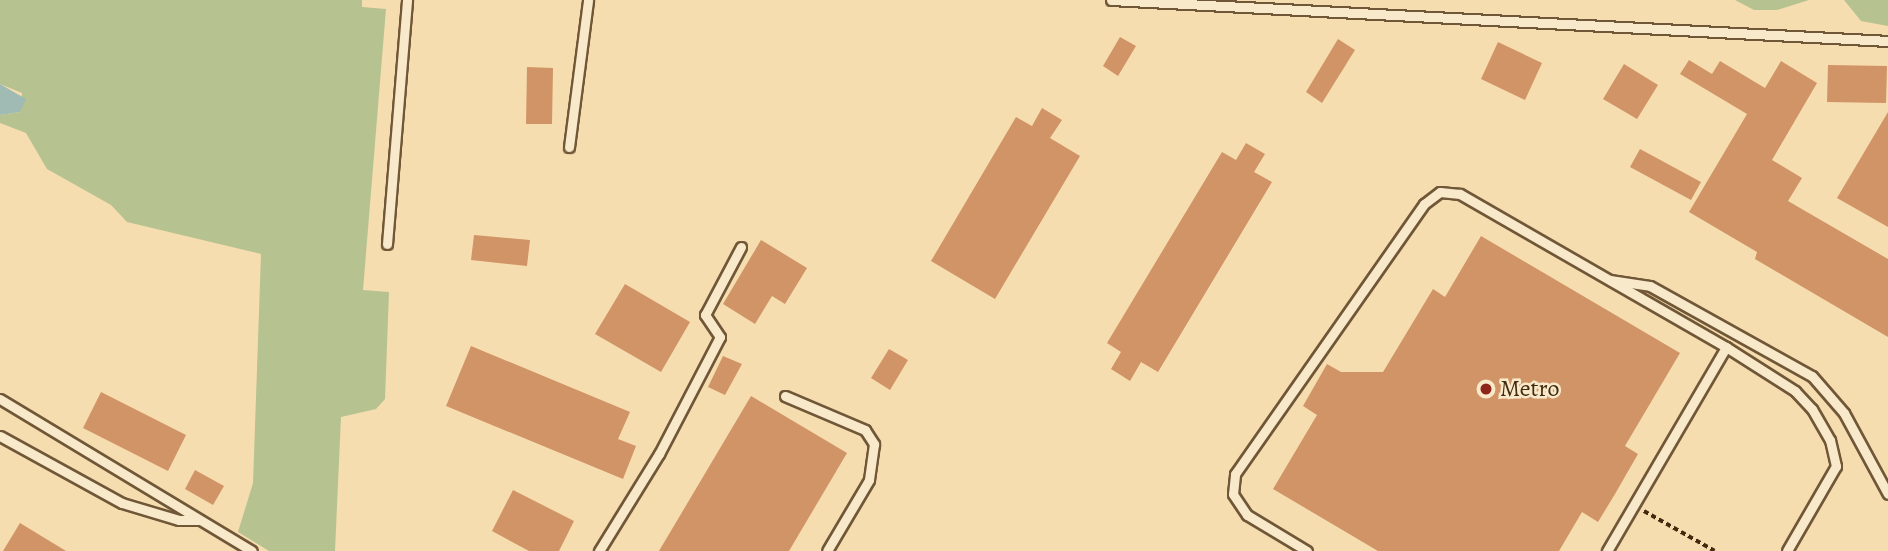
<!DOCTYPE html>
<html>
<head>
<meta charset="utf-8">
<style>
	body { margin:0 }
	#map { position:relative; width:1888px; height:551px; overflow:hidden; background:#f6ddaf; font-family:Alegreya,serif }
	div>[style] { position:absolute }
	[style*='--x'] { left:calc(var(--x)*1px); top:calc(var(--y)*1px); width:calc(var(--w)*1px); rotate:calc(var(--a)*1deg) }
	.green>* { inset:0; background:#b6c290 }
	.water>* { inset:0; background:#a0bab4 }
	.building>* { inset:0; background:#d19466 }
	.path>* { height:3.5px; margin-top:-1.75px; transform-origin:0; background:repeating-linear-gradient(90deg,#432a0f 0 5px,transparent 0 8.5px) }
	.roads { filter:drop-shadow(2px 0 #705737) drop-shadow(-2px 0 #705737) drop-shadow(0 2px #705737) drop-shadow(0 -2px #705737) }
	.lane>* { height:9px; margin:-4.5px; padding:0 4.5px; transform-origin:4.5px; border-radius:4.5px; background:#f9e9cb }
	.dots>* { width:19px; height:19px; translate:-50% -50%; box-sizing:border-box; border:4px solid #f9e9cb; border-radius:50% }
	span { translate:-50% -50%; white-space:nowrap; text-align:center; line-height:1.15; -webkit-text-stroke:5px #f9e9cb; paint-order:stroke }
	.poi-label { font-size:24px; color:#432a0f }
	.left { translate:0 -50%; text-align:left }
</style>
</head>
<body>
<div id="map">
	<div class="green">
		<i style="clip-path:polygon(0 0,362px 0,362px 7px,386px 9px,363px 290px,389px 292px,385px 399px,376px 409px,341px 417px,335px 551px,269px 551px,238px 532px,253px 483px,261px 254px,127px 222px,111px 205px,47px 169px,26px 133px,0 123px,0 115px,20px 112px,22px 93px,0 84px)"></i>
		<i style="clip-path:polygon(1735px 0,1809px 0,1777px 10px,1754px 10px)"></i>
		<i style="clip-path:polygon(1844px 0,1888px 0,1888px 26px,1861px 21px)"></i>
	</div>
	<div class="water">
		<i style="clip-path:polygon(0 84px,26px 99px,20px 112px,0 115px)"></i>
	</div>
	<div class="building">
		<i style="clip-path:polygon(1120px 37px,1136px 46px,1118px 76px,1103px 66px)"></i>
		<i style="clip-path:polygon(1338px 39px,1355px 50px,1322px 103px,1306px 92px)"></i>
		<i style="clip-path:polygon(1498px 42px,1542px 63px,1525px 100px,1481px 79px)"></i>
		<i style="clip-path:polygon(1689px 60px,1712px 74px,1720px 61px,1765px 88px,1781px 61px,1817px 83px,1772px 160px,1802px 178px,1788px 201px,1888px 259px,1888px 337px,1755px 259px,1757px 252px,1689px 212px,1747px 114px,1680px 74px)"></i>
		<i style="clip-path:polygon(1624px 64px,1658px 85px,1637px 119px,1603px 99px)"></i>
		<i style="clip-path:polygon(1828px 65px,1887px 66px,1886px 103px,1827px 102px)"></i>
		<i style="clip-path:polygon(527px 67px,553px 68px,552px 124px,526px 124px)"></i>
		<i style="clip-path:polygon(1042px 108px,1062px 120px,1050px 138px,1080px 156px,995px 299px,931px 261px,1016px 117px,1032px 126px)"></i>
		<i style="clip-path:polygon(1888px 112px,1888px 227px,1837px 198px)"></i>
		<i style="clip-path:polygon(1246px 143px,1265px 154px,1254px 172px,1272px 182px,1158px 372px,1141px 362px,1130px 381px,1111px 369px,1121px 352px,1107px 343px,1222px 152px,1236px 160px)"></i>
		<i style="clip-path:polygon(1640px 149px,1701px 182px,1691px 200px,1630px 167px)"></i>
		<i style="clip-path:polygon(474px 235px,530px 240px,527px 266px,471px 260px)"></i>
		<i style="clip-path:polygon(1481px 236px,1680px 353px,1625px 446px,1638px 454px,1615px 494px,1598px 522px,1582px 512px,1559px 551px,1378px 551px,1273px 489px,1317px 415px,1303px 406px,1327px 364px,1341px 372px,1383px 372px,1433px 289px,1445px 297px)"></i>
		<i style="clip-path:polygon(761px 240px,807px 268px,785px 304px,772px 296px,755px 324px,723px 304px)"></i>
		<i style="clip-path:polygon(625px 284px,690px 322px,661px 372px,595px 334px)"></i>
		<i style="clip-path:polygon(471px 346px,630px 412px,618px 439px,636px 446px,623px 479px,446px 406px)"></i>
		<i style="clip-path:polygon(889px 349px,908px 360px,890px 390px,871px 378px)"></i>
		<i style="clip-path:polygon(723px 356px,742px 364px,725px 395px,708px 387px)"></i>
		<i style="clip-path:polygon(101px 392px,186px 435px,168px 471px,83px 428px)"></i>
		<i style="clip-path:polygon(751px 396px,847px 453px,789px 551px,659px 551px)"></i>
		<i style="clip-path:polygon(195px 470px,224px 486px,213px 505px,185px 489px)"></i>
		<i style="clip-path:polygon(513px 490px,574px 521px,559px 551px,529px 551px,492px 531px)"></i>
		<i style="clip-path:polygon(20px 523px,66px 551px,3px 551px)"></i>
	</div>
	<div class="path">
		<i style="--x:1644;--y:511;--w:81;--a:29.4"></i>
	</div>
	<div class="roads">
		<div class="lane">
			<i style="--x:1111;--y:0;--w:778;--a:3.02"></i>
			<i style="--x:569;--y:147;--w:148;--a:-82.6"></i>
			<i style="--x:387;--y:244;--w:245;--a:-85.3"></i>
			<i style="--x:1610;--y:280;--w:40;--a:8.5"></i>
			<i style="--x:1650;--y:286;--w:185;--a:29.1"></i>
			<i style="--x:1812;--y:376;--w:49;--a:49.1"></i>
			<i style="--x:1844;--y:413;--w:92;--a:61.5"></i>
			<i style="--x:785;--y:396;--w:87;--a:23"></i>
			<i style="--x:865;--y:430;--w:17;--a:57"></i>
			<i style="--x:874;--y:444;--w:36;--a:98"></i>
			<i style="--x:869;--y:480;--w:82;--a:120.6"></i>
			<i style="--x:0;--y:399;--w:294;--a:31.1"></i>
			<i style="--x:0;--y:436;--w:139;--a:28.8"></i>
			<i style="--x:122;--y:503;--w:59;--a:16.6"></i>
			<i style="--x:179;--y:520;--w:20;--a:0"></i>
			<i style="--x:599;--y:551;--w:114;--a:-58.3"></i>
			<i style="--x:659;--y:454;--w:132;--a:-62.5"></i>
			<i style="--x:720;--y:337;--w:27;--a:-124"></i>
			<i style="--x:705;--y:315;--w:77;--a:-62.1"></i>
			<i style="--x:1307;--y:551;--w:70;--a:-149"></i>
			<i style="--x:1247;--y:515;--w:25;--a:-124"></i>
			<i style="--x:1233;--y:494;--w:20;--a:-84"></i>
			<i style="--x:1235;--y:474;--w:330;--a:-55"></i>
			<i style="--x:1424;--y:204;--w:20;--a:-37"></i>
			<i style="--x:1440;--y:192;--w:20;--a:6"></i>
			<i style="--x:1460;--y:194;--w:307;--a:29.9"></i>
			<i style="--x:1607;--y:551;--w:236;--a:-59.7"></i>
			<i style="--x:1726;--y:347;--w:82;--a:32.5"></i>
			<i style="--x:1795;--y:391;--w:25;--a:47"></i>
			<i style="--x:1812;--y:409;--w:36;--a:60"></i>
			<i style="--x:1830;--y:440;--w:27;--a:77"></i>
			<i style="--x:1836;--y:466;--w:98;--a:120"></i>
		</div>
	</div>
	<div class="dots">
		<i style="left:1486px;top:389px;background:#8f2418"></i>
	</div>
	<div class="poi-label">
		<span class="left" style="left:1500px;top:389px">Metro</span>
	</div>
</div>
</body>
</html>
